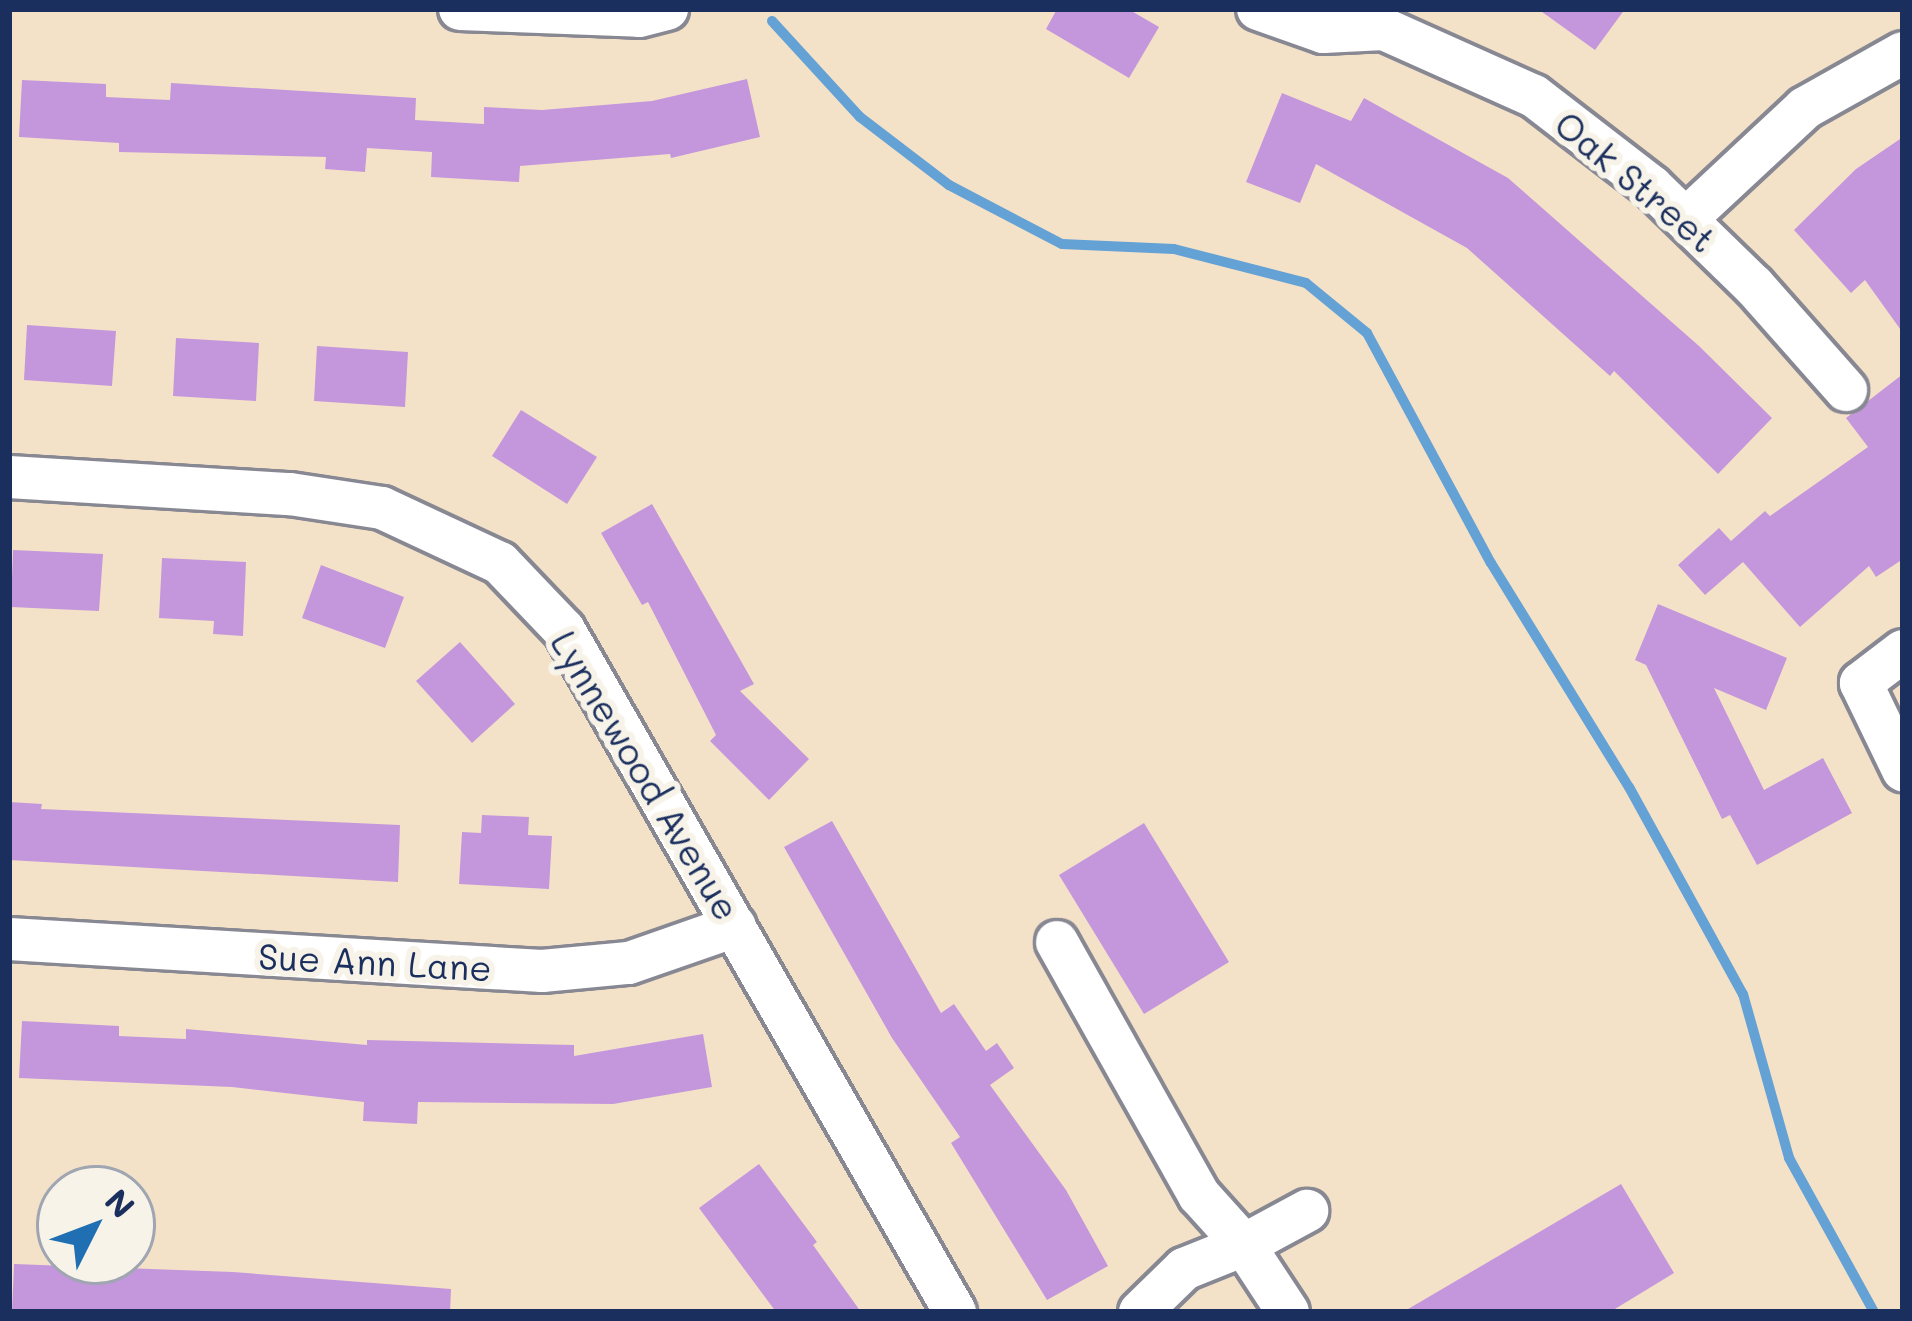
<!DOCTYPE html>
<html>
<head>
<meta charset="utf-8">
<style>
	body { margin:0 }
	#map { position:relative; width:1912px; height:1321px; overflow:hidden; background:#f4e2c8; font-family:Mali,sans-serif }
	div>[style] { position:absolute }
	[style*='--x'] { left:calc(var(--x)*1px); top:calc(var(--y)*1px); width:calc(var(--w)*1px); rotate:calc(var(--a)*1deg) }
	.stream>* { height:10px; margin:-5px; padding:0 5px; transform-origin:5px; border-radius:5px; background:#64a1d5 }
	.building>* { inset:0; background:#c497dc }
	.roads { filter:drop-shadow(3px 0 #888893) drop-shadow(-3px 0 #888893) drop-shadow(0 3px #888893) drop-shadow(0 -3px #888893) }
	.minor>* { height:42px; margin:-21px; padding:0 21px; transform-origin:21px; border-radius:21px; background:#fff }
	span { translate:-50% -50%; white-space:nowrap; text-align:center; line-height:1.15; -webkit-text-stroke:12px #f7f3e8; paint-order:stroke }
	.street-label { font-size:36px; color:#1b2f5e }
	.frame { position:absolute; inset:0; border:12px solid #1b2f5e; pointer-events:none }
	.north { position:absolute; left:36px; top:1165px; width:120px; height:120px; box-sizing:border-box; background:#f7f3e8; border:3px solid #9fa5b1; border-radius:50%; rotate:48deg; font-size:33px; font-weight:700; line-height:48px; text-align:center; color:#1b2f5e }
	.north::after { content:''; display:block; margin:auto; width:42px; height:54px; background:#1f6fb2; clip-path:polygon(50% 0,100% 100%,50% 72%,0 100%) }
</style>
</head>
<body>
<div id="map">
	<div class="stream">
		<i style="--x:772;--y:21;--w:130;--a:47.5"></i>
		<i style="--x:860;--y:117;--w:112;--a:37.4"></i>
		<i style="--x:949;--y:185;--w:127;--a:27.6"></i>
		<i style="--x:1062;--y:244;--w:112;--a:2.6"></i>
		<i style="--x:1174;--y:249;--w:136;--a:14.4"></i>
		<i style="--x:1306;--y:283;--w:79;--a:39.3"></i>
		<i style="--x:1367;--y:333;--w:261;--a:61.7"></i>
		<i style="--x:1491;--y:563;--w:263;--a:58.4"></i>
		<i style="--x:1629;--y:787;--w:236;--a:61.2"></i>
		<i style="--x:1743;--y:994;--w:170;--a:74.3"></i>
		<i style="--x:1789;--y:1158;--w:176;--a:61.1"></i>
	</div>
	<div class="building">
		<i style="clip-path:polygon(1057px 9px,1128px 9px,1159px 27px,1129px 78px,1046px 29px)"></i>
		<i style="clip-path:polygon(1538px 9px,1625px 9px,1595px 50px)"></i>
		<i style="clip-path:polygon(747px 79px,760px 137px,671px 158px,670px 154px,520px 166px,519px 182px,431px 177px,432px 152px,367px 148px,365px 172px,325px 169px,326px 157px,119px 152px,119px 143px,19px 137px,22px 80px,106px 84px,106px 97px,170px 100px,171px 83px,416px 98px,415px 120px,484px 124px,484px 107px,542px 110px,652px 101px)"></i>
		<i style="clip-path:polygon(1282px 93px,1351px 121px,1364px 98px,1508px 178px,1699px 346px,1772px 418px,1718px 474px,1614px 371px,1610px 376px,1467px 248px,1316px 164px,1300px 203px,1246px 182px)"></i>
		<i style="clip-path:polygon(1903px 137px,1903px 333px,1865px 280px,1851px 293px,1794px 230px,1856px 169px)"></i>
		<i style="clip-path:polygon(27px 325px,116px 331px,112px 386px,24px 380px)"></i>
		<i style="clip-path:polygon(176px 338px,259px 343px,256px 401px,173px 396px)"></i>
		<i style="clip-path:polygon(317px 346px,408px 352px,405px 407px,314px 401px)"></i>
		<i style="clip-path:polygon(1903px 374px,1903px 559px,1876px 577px,1869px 566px,1800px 627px,1743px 562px,1705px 595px,1678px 565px,1719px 528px,1731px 541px,1765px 511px,1770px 516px,1868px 447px,1846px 418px)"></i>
		<i style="clip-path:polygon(521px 410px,597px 457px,567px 504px,492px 456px)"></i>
		<i style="clip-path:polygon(652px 504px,754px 684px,740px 691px,809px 759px,769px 800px,710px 741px,716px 735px,648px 602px,642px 605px,601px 533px)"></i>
		<i style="clip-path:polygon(13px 550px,103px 554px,99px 611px,11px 607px)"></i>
		<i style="clip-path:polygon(162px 558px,246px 562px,243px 636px,213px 634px,214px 621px,159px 618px)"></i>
		<i style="clip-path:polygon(321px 565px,404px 597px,385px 648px,302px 618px)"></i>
		<i style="clip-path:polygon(1658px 604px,1787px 658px,1766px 710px,1714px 688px,1764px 790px,1823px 758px,1852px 813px,1757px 865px,1730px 815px,1722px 819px,1646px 665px,1635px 660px)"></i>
		<i style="clip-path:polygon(460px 642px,515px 704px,472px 743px,416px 681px)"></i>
		<i style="clip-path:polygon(9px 802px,42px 804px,41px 809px,400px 825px,398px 882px,9px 860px)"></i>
		<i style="clip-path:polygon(482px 815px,529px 817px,528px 835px,552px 836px,549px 889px,459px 884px,462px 832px,481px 833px)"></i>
		<i style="clip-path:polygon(832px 821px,941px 1013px,954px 1004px,986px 1051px,997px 1043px,1014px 1068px,990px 1085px,1066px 1190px,1108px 1266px,1047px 1300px,951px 1143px,960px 1137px,892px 1038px,784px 847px)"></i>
		<i style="clip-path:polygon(1144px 823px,1229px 962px,1144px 1014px,1059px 875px)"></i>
		<i style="clip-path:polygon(22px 1021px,119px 1026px,119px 1036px,186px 1039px,186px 1029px,367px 1045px,367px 1040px,574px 1045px,574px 1056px,703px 1034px,712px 1087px,613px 1104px,418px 1102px,417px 1124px,363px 1121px,364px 1102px,232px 1087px,19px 1078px)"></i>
		<i style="clip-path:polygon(759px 1164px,817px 1242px,813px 1245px,861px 1312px,776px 1312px,699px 1208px)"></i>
		<i style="clip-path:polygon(1621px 1184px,1674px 1273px,1610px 1312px,1403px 1312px)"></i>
		<i style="clip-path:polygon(14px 1264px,233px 1272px,451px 1289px,450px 1312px,12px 1312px)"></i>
	</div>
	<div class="roads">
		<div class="minor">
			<i style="--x:460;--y:9;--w:179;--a:2.2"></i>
			<i style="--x:639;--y:16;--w:29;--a:-14"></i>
			<i style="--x:1258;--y:9;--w:69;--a:19.5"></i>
			<i style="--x:1323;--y:32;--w:61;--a:-2.8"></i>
			<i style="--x:1384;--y:29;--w:164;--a:24.1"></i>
			<i style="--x:1534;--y:96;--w:148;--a:37.6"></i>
			<i style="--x:1651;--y:186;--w:144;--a:44.2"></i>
			<i style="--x:1754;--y:286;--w:139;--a:48.5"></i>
			<i style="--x:1686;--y:219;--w:163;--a:-43"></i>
			<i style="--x:1805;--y:108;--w:112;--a:-29.3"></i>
			<i style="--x:9;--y:477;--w:282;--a:3.5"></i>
			<i style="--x:290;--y:494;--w:93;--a:8.7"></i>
			<i style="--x:382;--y:508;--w:130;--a:25"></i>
			<i style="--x:500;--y:563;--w:93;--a:46.3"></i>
			<i style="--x:564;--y:630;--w:786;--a:60.17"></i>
			<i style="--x:1903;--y:651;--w:53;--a:142.7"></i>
			<i style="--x:1861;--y:683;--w:97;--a:64.2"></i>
			<i style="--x:9;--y:939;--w:534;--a:3.44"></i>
			<i style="--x:542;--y:971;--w:87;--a:-5.3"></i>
			<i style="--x:629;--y:963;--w:112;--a:-19.2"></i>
			<i style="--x:1057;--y:942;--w:290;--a:60.7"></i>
			<i style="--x:1199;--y:1195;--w:67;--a:48"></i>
			<i style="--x:1244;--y:1245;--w:72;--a:-28.4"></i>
			<i style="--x:1140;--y:1312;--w:62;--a:-44.3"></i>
			<i style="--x:1184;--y:1269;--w:65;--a:-21.8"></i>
			<i style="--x:1244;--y:1245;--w:80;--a:56.7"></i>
		</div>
	</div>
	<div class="street-label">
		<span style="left:1636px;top:181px;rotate:40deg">Oak Street</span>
		<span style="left:646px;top:775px;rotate:59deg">Lynnewood Avenue</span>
		<span style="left:375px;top:961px;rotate:3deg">Sue Ann Lane</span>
	</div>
	<div class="frame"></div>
	<div class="north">N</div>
</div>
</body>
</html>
